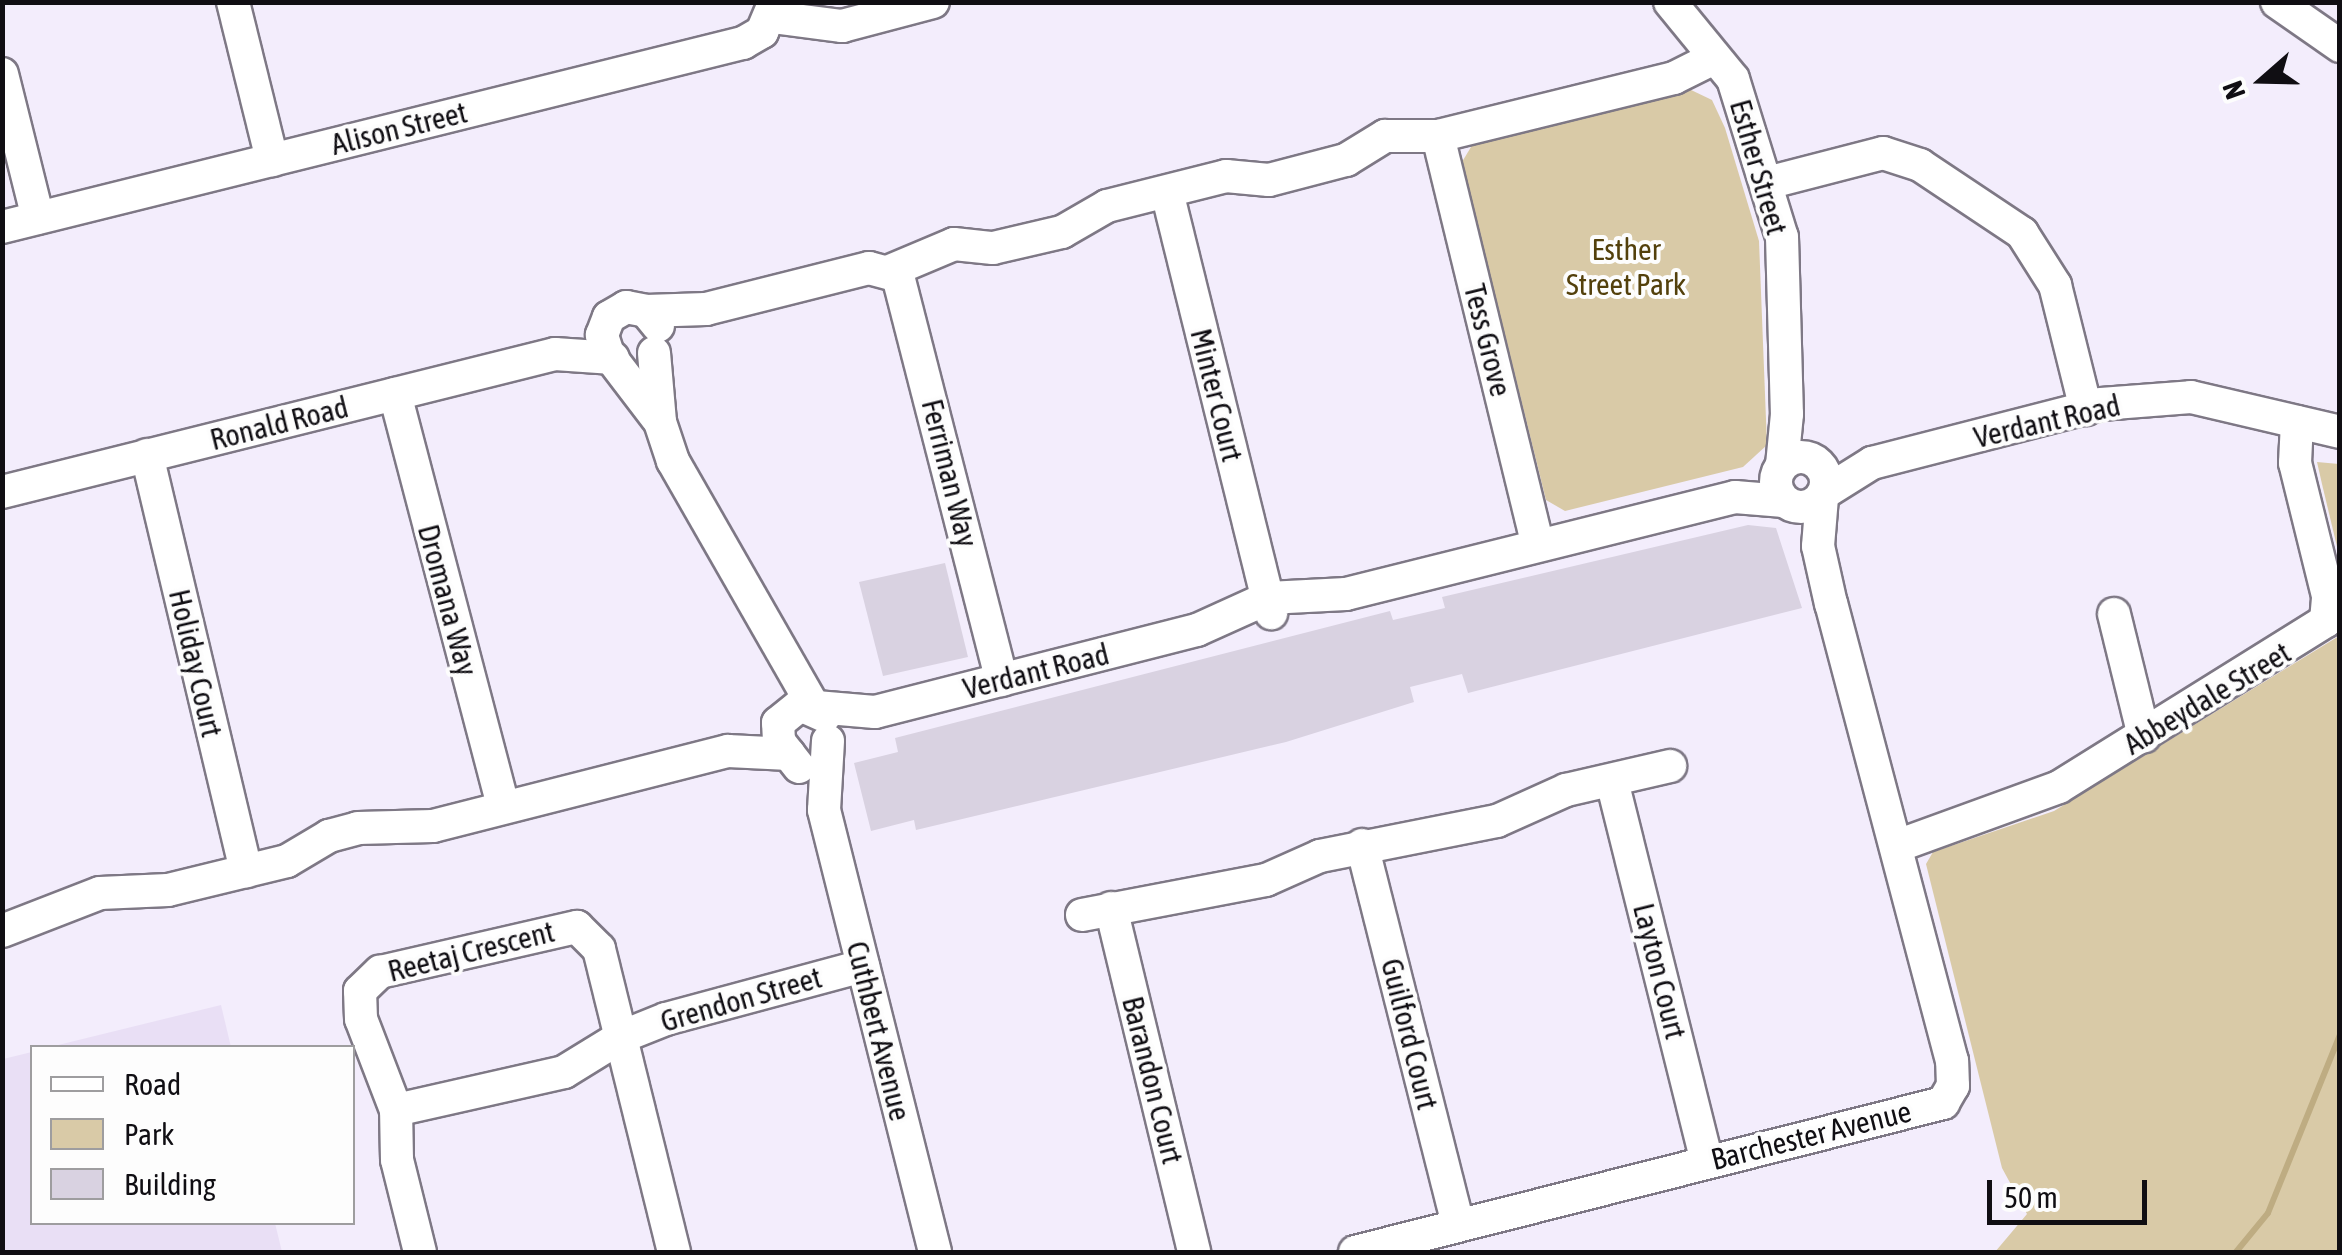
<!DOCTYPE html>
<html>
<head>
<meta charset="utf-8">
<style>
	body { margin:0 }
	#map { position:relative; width:2342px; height:1255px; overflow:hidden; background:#f3edfc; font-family:"Asap Condensed",sans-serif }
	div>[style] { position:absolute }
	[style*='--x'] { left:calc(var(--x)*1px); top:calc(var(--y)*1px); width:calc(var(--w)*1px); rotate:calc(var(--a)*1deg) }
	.built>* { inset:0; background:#e9dff5 }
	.green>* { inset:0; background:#d9caa7 }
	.stream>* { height:6px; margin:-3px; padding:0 3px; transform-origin:3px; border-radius:3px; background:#beac82 }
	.building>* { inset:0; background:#d9d2e1 }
	.roads { filter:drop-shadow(2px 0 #7e7885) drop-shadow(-2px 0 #7e7885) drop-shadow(0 2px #7e7885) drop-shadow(0 -2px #7e7885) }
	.minor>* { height:32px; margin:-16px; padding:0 16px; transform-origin:16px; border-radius:16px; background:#fff }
	.minor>.ring { margin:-16px; padding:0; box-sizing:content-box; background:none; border:32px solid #fff; border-radius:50% }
	span { translate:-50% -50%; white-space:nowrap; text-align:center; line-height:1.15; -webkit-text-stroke:8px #fdfdfd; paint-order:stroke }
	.street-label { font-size:30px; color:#100e13 }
	.park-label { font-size:30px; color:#53400b }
	.frame { position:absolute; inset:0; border:5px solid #100e13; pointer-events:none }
	.legend { position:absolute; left:30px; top:1045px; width:325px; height:180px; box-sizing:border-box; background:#fdfdfd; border:2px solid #9e9d9f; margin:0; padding:12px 18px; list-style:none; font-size:30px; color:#100e13 }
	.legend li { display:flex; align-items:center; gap:20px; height:50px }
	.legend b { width:50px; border:2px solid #9e9d9f }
	.north { position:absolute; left:2212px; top:30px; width:100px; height:100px; -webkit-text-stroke:8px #fdfdfd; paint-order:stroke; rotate:250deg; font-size:28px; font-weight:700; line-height:40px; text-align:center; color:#100e13 }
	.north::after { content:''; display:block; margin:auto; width:35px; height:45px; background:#100e13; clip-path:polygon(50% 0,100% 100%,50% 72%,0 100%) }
	.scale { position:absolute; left:1987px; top:1180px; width:160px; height:45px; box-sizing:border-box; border:5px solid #100e13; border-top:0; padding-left:12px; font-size:30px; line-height:35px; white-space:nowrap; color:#100e13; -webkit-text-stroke:8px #fdfdfd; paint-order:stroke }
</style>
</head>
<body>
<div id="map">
	<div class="built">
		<i style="clip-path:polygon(221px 1005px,231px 1047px,50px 1047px)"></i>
		<i style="clip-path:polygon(32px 1052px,32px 1222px,275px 1223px,282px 1252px,3px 1252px,3px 1059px)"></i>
	</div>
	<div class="green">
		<i style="clip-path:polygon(1689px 89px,1712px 100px,1725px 128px,1759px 241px,1767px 445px,1743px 467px,1565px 511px,1546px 500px,1462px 162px,1474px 142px)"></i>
		<i style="clip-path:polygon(2317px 462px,2339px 464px,2339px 555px,2322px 484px)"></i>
		<i style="clip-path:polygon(2339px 636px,2339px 1252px,1995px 1252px,2027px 1214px,2002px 1168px,1926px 864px,1933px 852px,2054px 811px)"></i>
	</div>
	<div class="stream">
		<i style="--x:2236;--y:1252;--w:50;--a:-50.6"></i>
		<i style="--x:2268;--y:1213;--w:192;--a:-68"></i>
	</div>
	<div class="building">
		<i style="clip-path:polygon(1748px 525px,1776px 528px,1802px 608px,1468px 693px,1462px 674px,1410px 687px,1414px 702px,1286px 742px,916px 830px,914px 820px,871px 831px,854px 763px,898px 752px,895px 738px,1390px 611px,1393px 620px,1445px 608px,1442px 597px)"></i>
		<i style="clip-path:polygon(945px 563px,968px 657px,883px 676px,859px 582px)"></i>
	</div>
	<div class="roads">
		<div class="minor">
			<i style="--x:233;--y:2;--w:163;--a:76.1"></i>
			<i style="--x:1670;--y:2;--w:99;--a:50.7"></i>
			<i style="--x:1733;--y:79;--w:165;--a:72.8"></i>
			<i style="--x:1782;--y:237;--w:177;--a:88.4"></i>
			<i style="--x:1787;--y:414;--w:51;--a:95.6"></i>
			<i style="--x:2277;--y:2;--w:77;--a:34.9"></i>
			<i style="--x:772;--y:17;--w:71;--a:7.3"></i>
			<i style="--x:842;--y:26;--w:94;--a:-14.8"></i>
			<i style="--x:2;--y:74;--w:148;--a:76"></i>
			<i style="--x:1438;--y:136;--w:421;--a:76.3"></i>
			<i style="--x:1767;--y:183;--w:120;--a:-14.5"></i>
			<i style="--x:1883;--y:153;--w:39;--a:18"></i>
			<i style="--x:1920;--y:165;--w:123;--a:33.7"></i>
			<i style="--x:2022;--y:233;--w:62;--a:57.6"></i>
			<i style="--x:2055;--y:285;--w:128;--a:76"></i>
			<i style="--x:1167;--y:192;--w:434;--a:76.1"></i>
			<i style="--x:2;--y:227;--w:764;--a:-13.95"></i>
			<i style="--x:743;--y:43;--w:22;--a:-30"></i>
			<i style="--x:762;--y:32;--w:33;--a:-67"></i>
			<i style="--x:890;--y:271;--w:69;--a:-22.9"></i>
			<i style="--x:954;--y:244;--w:39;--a:6"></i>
			<i style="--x:993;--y:248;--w:71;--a:-13.1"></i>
			<i style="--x:1062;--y:232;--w:52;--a:-30"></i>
			<i style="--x:1107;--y:206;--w:123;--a:-14.1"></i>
			<i style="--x:1226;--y:176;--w:43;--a:5.3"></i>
			<i style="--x:1269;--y:180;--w:80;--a:-14.6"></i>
			<i style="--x:1346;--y:160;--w:46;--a:-31.6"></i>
			<i style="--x:1385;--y:136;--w:53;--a:0"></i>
			<i style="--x:1438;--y:136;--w:243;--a:-13.8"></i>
			<i style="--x:1674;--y:78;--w:45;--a:-26.6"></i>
			<i style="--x:646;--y:311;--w:60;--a:-1.9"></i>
			<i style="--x:706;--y:309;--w:168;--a:-14.1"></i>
			<i style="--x:869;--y:268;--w:30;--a:15"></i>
			<i style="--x:898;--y:276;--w:417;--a:75.6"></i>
			<i style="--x:654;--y:353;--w:69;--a:85"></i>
			<i style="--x:660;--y:422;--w:41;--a:71.6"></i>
			<i style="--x:673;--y:461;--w:284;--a:60.2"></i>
			<i style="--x:395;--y:394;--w:426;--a:75.3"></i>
			<i style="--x:657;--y:418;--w:81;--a:-127.4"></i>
			<i style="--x:608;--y:354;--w:20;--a:-108"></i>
			<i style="--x:602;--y:335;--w:19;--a:-69"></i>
			<i style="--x:609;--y:317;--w:20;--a:-30"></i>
			<i style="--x:626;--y:307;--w:20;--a:11"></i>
			<i style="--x:646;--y:311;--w:19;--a:51"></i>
			<i style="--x:147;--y:455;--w:428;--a:76.6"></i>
			<i class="ring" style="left:1776px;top:457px;width:18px;height:18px"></i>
			<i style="--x:2;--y:492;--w:570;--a:-14.01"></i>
			<i style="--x:555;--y:354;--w:58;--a:3.9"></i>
			<i style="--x:1824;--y:493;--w:57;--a:-32"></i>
			<i style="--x:1872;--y:463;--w:236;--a:-14.4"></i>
			<i style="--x:2101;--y:404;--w:90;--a:-4.4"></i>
			<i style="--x:2191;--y:397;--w:153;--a:13.2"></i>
			<i style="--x:2114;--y:614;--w:126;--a:76.2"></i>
			<i style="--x:816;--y:707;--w:59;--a:4.8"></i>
			<i style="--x:875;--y:712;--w:332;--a:-14.3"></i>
			<i style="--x:1197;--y:630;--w:78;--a:-24.3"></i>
			<i style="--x:1268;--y:598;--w:78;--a:-2.9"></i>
			<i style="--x:1346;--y:594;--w:401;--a:-14"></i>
			<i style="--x:1735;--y:497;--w:49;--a:4.7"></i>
			<i style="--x:828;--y:741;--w:69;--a:93.3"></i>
			<i style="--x:824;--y:810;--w:456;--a:75.9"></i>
			<i style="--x:799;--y:767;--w:33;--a:-128"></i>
			<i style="--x:779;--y:741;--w:18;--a:-93"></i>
			<i style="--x:778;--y:723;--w:28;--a:-39"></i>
			<i style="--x:800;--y:705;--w:27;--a:24"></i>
			<i style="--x:1612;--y:781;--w:392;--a:76"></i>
			<i style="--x:1362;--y:845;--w:391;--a:75.8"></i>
			<i style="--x:1897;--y:846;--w:172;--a:-20"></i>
			<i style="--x:2059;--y:787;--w:314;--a:-31.9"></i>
			<i style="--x:2326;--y:621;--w:25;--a:-85"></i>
			<i style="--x:2328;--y:596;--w:137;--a:-103.9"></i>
			<i style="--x:2295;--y:463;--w:41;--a:-87.2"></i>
			<i style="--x:1111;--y:908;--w:354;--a:76.4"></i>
			<i style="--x:1082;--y:915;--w:187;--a:-10.8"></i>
			<i style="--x:1266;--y:880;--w:59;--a:-24"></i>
			<i style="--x:1320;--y:856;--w:180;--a:-11.2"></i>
			<i style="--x:1497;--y:821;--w:76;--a:-24.2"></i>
			<i style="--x:1566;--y:790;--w:107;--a:-13"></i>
			<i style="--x:2;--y:931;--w:105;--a:-21.2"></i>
			<i style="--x:100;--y:893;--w:68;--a:-2.5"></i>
			<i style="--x:168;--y:890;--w:122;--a:-13.7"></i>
			<i style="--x:287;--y:861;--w:49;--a:-30.8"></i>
			<i style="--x:329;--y:836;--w:30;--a:-15"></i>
			<i style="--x:358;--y:828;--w:75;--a:-1.5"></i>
			<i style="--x:433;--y:826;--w:304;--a:-14.3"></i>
			<i style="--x:728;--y:751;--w:61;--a:2.8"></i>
			<i style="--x:396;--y:1110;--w:172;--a:-12.7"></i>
			<i style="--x:564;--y:1072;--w:67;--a:-31.6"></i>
			<i style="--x:621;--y:1037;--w:48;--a:-21.8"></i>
			<i style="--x:666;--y:1019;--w:204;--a:-15.1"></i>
			<i style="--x:420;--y:1252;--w:95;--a:-104"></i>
			<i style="--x:397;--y:1160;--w:50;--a:-91.1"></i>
			<i style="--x:396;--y:1110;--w:97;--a:-111"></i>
			<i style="--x:361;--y:1019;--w:28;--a:-92"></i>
			<i style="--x:360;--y:991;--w:28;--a:-44"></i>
			<i style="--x:380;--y:972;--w:202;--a:-12.9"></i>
			<i style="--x:577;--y:927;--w:31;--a:45"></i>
			<i style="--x:599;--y:949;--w:312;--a:76.1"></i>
			<i style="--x:1355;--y:1252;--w:607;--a:-14.22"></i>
			<i style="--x:1943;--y:1103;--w:20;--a:-60"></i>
			<i style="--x:1953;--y:1086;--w:25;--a:-92"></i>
			<i style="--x:1952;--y:1061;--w:473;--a:-104.8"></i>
			<i style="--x:1831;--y:604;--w:59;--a:-102.6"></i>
			<i style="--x:1818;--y:546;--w:49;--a:-85.3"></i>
		</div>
	</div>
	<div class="street-label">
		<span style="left:399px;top:128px;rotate:-14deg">Alison Street</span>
		<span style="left:1759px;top:167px;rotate:74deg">Esther Street</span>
		<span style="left:1488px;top:340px;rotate:76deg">Tess Grove</span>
		<span style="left:1217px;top:395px;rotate:76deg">Minter Court</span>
		<span style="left:2047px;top:421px;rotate:-13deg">Verdant Road</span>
		<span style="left:279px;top:423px;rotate:-14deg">Ronald Road</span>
		<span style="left:950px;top:473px;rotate:76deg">Ferriman Way</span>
		<span style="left:448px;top:600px;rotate:75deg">Dromana Way</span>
		<span style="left:196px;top:663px;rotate:77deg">Holiday Court</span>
		<span style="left:1036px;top:671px;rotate:-14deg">Verdant Road</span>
		<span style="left:2207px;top:698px;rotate:-31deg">Abbeydale Street</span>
		<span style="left:471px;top:951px;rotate:-14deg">Reetaj Crescent</span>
		<span style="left:1660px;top:971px;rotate:76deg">Layton Court</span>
		<span style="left:741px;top:999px;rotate:-16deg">Grendon Street</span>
		<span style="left:879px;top:1031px;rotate:76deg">Cuthbert Avenue</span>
		<span style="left:1410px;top:1034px;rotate:76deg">Guilford Court</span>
		<span style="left:1153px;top:1080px;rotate:76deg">Barandon Court</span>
		<span style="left:1811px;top:1135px;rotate:-14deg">Barchester Avenue</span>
	</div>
	<div class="park-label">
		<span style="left:1626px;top:266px">Esther<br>Street Park</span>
	</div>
	<div class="frame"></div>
	<ul class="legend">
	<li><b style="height:12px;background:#fff"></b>Road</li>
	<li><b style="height:28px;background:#d9caa7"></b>Park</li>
	<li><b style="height:28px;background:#d9d2e1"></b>Building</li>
	</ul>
	<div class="north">N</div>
	<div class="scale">50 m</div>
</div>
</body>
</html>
